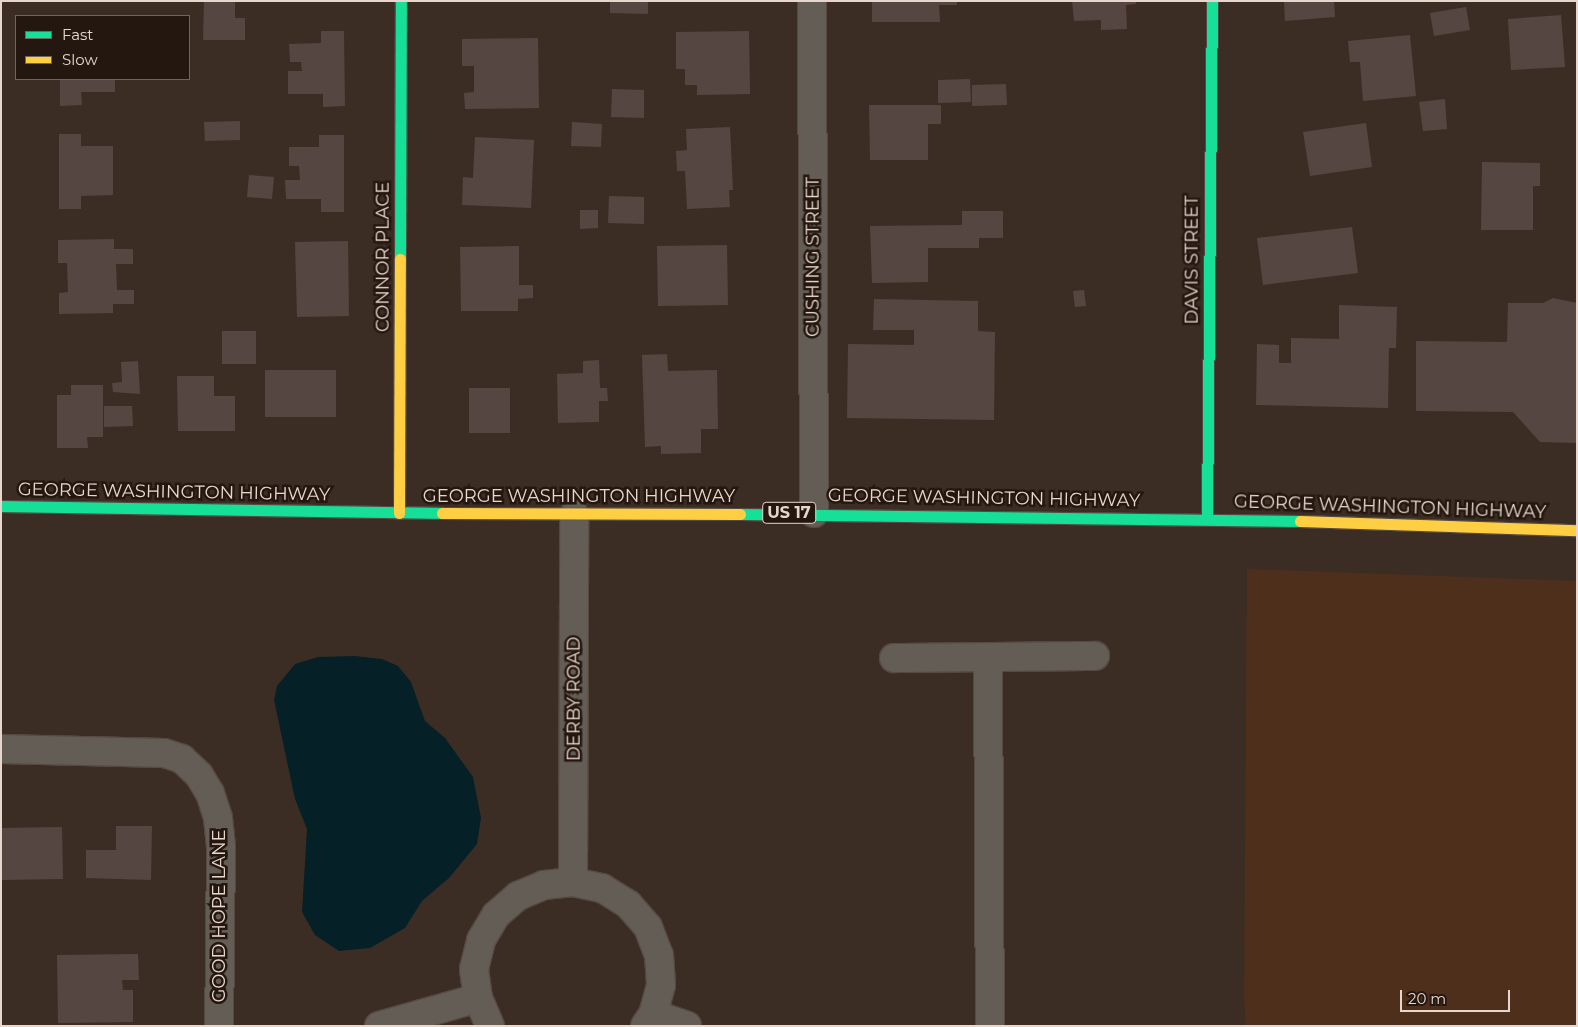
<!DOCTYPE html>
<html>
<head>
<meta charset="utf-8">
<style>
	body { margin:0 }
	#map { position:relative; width:1578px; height:1027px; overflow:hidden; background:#3c2d24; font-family:Montserrat,sans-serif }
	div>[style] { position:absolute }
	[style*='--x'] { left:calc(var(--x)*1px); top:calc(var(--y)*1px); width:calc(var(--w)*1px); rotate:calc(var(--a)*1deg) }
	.built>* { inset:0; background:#4e2f1c }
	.water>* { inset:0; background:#052026 }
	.building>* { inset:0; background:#564641 }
	.roads { filter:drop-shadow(1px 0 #564941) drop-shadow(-1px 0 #564941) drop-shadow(0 1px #564941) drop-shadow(0 -1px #564941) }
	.street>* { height:28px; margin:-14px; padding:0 14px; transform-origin:14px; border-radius:14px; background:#635d56 }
	.fast>* { height:11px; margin:-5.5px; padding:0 5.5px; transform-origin:5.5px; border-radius:5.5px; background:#16e098 }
	.slow>* { height:11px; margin:-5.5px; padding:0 5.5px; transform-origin:5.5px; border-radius:5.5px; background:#ffcf43 }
	span { translate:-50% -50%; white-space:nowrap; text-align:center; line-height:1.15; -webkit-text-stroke:5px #23170f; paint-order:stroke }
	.shield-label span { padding:1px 4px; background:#23170f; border:1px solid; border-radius:4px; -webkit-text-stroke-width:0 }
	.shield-label { font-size:16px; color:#e8d6cc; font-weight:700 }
	.street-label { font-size:18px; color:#e8d6cc }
	.frame { position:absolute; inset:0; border:2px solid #e8d6cc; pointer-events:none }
	.legend { position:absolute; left:15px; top:15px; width:175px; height:65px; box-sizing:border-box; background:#23170f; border:1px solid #72635b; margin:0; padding:6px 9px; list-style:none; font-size:15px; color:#e8d6cc }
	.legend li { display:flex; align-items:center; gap:10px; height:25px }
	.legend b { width:25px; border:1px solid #72635b }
	.scale { position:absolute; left:1400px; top:990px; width:110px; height:22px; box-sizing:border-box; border:2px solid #e8d6cc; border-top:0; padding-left:6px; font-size:15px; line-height:18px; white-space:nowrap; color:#e8d6cc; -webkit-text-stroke:4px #23170f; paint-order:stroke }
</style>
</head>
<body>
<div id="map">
	<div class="built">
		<i style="clip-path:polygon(1247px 569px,1577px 581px,1577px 1026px,1246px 1026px,1244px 1001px)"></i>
	</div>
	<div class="water">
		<i style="clip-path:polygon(355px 656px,382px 659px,398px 666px,411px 682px,425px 721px,445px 738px,473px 777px,481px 818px,477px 844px,449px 878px,422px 901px,405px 928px,370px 948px,339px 951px,315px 935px,302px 912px,307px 829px,295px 799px,274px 700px,277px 686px,295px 664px,318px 657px)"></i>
	</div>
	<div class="building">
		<i style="clip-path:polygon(204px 1px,235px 1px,235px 18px,245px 18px,245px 40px,203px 40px)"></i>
		<i style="clip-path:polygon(610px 1px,648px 1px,648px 14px,610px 13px)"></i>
		<i style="clip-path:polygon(872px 1px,957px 1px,957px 5px,939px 5px,940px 22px,872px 22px)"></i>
		<i style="clip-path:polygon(1072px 1px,1136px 1px,1136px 4px,1126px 5px,1127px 29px,1101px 30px,1101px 20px,1074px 21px)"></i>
		<i style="clip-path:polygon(1284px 1px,1334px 1px,1335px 17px,1285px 21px)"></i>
		<i style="clip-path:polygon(1466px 7px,1470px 30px,1434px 36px,1430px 13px)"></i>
		<i style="clip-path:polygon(1561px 15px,1565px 67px,1511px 70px,1508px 19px)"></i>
		<i style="clip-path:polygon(321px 31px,344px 31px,345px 106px,323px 107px,323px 94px,288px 94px,288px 71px,302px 71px,301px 62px,290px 62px,289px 44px,321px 43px)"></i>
		<i style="clip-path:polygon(749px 31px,750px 94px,697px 95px,697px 85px,685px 85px,685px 69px,676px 69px,676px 32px)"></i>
		<i style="clip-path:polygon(1410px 35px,1416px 96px,1363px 101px,1360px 62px,1350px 62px,1348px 41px)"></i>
		<i style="clip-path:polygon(538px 38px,539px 108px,465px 109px,464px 93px,474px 92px,474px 66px,462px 66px,462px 39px)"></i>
		<i style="clip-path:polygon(60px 79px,115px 79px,115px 92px,81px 92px,82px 105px,60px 106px)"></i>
		<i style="clip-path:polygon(970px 79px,971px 102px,938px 103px,938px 80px)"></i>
		<i style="clip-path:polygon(1006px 84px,1007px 105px,972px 106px,972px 85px)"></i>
		<i style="clip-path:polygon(612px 89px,644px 90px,644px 118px,611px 117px)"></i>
		<i style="clip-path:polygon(1445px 99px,1447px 129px,1423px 131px,1419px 102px)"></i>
		<i style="clip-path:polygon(869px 105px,941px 105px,941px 124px,928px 124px,928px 160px,870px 160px)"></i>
		<i style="clip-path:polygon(240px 121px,240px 140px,205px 141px,204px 122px)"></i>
		<i style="clip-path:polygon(572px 122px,602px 124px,601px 147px,571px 146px)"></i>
		<i style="clip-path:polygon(1366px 123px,1372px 167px,1310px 176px,1303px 132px)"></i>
		<i style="clip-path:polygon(730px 127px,733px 190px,729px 190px,730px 207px,687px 209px,685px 171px,677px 171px,676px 151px,687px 150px,686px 129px)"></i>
		<i style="clip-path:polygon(59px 134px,81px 134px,81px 146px,113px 146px,113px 195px,81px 196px,81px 209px,59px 209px)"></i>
		<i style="clip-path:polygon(319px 135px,344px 135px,344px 212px,321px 212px,321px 199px,286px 199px,285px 180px,300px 180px,299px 166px,289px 166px,289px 147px,319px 147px)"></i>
		<i style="clip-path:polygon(475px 137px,534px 140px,531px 208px,462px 205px,463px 177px,473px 178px)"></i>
		<i style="clip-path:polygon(1482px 162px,1540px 163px,1540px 186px,1533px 186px,1533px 230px,1481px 230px)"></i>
		<i style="clip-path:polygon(249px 175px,274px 177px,272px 199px,247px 197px)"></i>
		<i style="clip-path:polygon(609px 196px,644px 197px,644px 224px,608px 223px)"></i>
		<i style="clip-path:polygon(580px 210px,598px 210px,598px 228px,580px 229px)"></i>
		<i style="clip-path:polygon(962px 211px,1003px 211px,1003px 238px,979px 238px,979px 248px,928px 248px,928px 282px,872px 283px,870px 226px,962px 225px)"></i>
		<i style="clip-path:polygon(1352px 227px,1358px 273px,1263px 285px,1257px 238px)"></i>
		<i style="clip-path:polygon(114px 239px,114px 249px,133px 249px,133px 264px,116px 264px,117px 290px,134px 290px,134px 304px,113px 304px,113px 313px,59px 314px,59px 293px,68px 292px,67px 263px,58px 263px,58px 240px)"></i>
		<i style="clip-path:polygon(348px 241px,349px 316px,297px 317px,295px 242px)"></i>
		<i style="clip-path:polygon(727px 245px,728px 305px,658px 306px,657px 246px)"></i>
		<i style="clip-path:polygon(519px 246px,519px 285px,533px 285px,533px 298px,518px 299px,518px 311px,461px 311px,460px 247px)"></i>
		<i style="clip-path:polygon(1084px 290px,1086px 306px,1075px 307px,1073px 291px)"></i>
		<i style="clip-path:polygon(1553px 298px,1577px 303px,1577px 443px,1540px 442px,1513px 412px,1416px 411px,1416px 341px,1507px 342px,1508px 303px,1543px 303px)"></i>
		<i style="clip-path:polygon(874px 299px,978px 301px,978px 331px,995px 332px,994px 420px,847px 418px,848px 344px,914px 345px,914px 330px,873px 330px)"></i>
		<i style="clip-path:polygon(1339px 305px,1397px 307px,1396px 348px,1389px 348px,1388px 408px,1256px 405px,1257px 344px,1279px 345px,1279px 363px,1291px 363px,1291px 338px,1339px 339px)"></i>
		<i style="clip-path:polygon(222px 331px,256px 331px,256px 364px,222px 364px)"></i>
		<i style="clip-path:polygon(667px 354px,668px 371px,717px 370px,718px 429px,701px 429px,701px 453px,661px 454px,661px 446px,645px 447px,642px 355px)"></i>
		<i style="clip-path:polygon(599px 360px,600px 388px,607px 388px,608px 401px,599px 401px,599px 422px,558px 423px,557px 374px,583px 373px,583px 361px)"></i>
		<i style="clip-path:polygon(138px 361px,140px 394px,113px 392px,112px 383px,122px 382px,121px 362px)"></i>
		<i style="clip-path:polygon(265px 370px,336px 370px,336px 417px,265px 417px)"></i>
		<i style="clip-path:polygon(177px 376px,214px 376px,214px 396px,235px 396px,235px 431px,178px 431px)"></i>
		<i style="clip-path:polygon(71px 385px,103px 385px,103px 437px,87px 437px,88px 448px,57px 448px,57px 395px,71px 395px)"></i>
		<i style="clip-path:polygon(469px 388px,510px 388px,510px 433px,469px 433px)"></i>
		<i style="clip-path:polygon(104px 406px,132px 406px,133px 426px,104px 427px)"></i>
		<i style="clip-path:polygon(116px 826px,152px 826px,151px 880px,86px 878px,86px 850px,116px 850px)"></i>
		<i style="clip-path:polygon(62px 827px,63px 879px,1px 880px,1px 828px)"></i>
		<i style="clip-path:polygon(138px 954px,139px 980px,122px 980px,123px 990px,133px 990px,133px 1022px,58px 1023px,57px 955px)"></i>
	</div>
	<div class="roads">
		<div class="street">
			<i style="--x:812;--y:1;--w:512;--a:89.78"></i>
			<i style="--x:894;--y:658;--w:201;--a:-0.6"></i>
			<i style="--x:988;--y:659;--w:367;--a:89.7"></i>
			<i style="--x:1;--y:749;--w:163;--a:1.4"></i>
			<i style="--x:164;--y:753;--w:19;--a:18"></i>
			<i style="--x:182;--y:759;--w:23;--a:43"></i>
			<i style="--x:199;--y:775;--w:21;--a:59"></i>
			<i style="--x:210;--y:793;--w:26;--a:72"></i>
			<i style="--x:218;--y:818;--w:28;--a:84"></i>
			<i style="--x:221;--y:846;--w:180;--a:90.6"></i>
			<i style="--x:573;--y:882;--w:367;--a:-89.8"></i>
			<i style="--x:653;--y:1014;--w:36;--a:19"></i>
			<i style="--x:379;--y:1026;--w:103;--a:-15.8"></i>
			<i style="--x:490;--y:1026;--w:30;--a:-113"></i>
			<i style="--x:478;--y:998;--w:29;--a:-98"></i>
			<i style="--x:474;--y:969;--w:30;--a:-76"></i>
			<i style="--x:481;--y:940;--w:29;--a:-59"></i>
			<i style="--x:496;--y:915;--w:29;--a:-41"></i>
			<i style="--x:518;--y:896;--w:28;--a:-23"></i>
			<i style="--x:544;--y:885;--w:29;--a:-6"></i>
			<i style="--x:573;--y:882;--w:30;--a:12"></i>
			<i style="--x:602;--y:888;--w:31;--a:32"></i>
			<i style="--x:628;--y:904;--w:30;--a:49"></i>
			<i style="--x:648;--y:927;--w:30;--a:69"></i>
			<i style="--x:659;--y:955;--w:30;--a:86"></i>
			<i style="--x:661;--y:985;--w:30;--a:105"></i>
			<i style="--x:653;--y:1014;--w:14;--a:124"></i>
		</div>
		<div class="fast">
			<i style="--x:400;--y:259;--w:258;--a:-89.8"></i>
			<i style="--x:1;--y:506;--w:441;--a:0.9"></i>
			<i style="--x:740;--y:514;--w:560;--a:0.72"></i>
			<i style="--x:1207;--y:518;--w:517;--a:-89.45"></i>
		</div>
		<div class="slow">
			<i style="--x:399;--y:513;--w:254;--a:-89.8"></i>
			<i style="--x:442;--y:513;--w:298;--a:0.2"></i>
			<i style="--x:1300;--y:521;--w:277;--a:1.9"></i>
		</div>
	</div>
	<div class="shield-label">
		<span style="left:789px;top:513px">US 17</span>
	</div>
	<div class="street-label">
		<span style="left:383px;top:257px;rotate:-90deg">CONNOR PLACE</span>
		<span style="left:813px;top:257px;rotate:-90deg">CUSHING STREET</span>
		<span style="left:1192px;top:260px;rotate:-90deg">DAVIS STREET</span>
		<span style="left:174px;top:492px;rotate:1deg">GEORGE WASHINGTON HIGHWAY</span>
		<span style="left:579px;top:496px">GEORGE WASHINGTON HIGHWAY</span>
		<span style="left:984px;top:498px;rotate:1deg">GEORGE WASHINGTON HIGHWAY</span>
		<span style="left:1390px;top:507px;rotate:2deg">GEORGE WASHINGTON HIGHWAY</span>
		<span style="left:574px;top:699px;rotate:-90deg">DERBY ROAD</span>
		<span style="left:219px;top:916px;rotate:-90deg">GOOD HOPE LANE</span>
	</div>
	<div class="frame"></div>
	<ul class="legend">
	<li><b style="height:6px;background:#16e098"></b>Fast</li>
	<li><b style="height:6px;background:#ffcf43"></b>Slow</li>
	</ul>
	<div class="scale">20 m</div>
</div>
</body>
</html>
